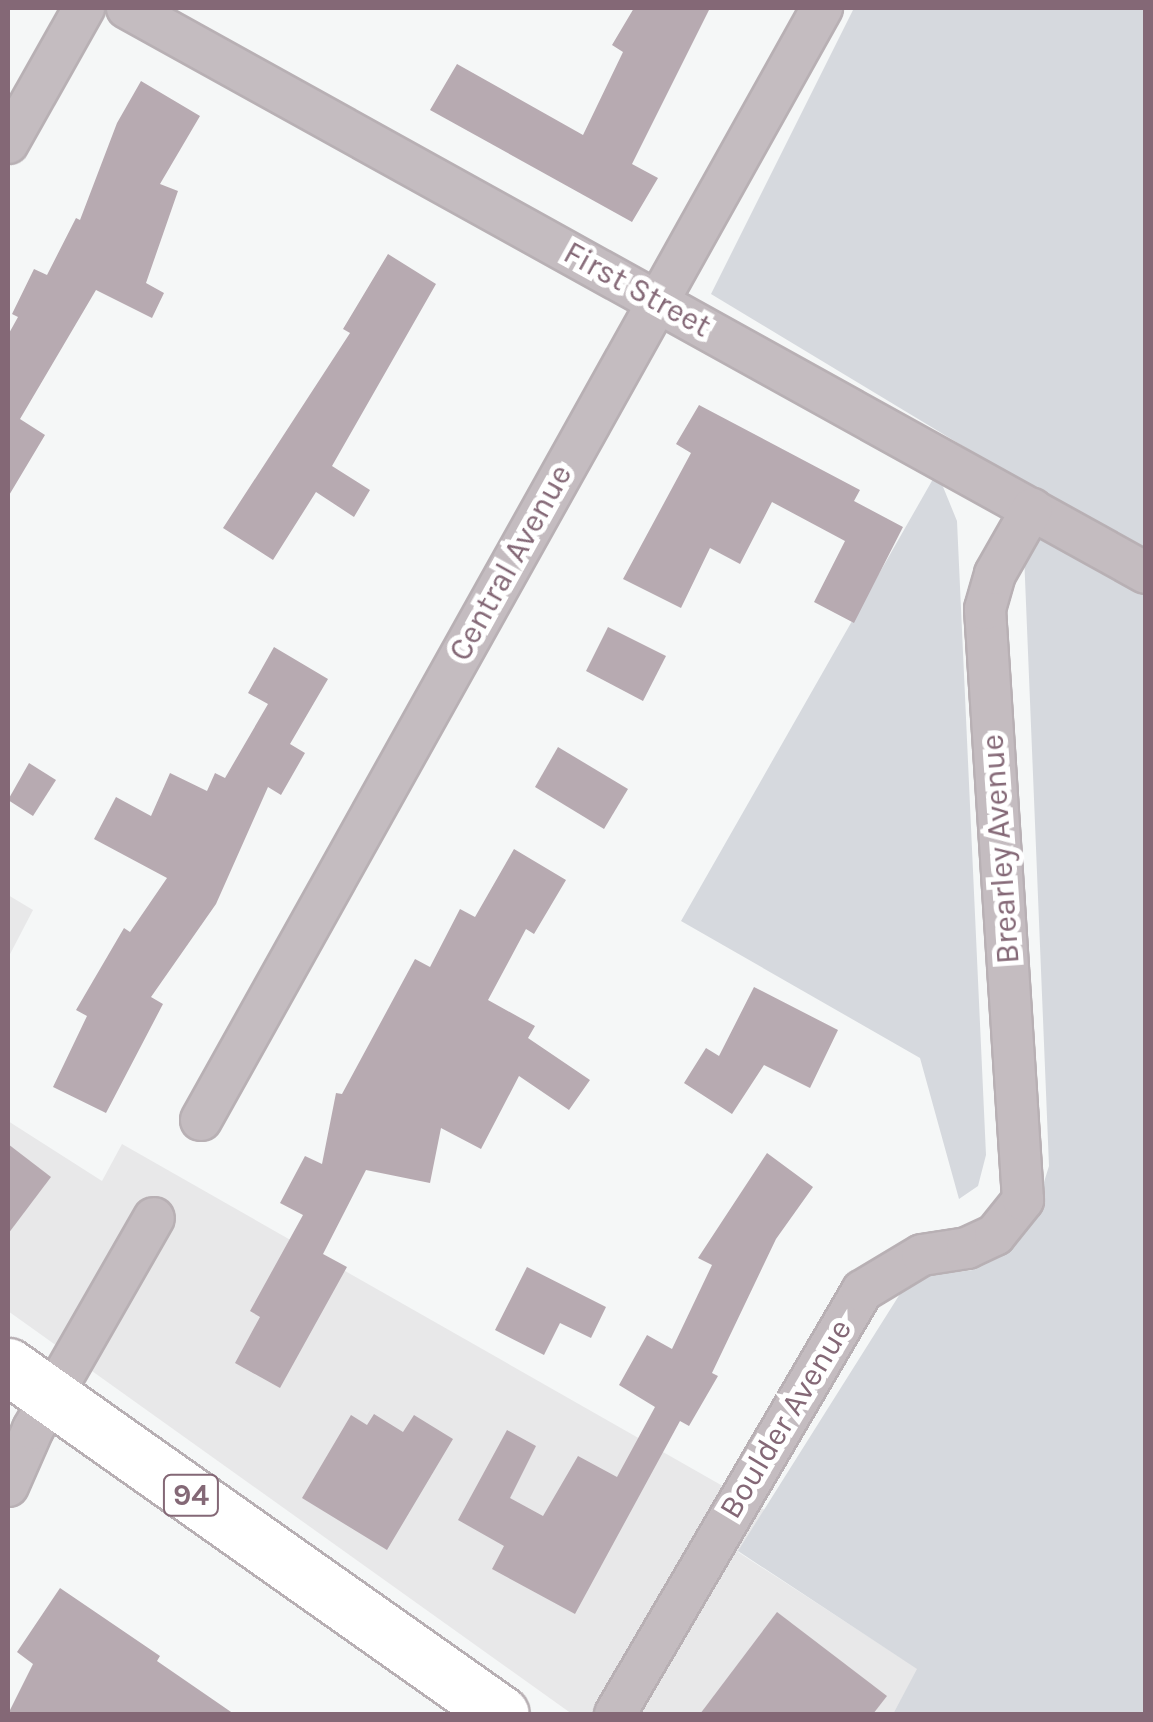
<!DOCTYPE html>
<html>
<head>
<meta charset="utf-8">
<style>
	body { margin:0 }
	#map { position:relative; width:1153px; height:1722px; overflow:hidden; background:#f5f7f7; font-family:Karla,sans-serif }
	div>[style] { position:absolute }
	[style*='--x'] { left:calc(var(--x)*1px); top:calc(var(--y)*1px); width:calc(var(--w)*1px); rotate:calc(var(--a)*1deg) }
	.built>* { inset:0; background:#e8e8e9 }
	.green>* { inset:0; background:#d6d9de }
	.building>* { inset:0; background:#b7aab1 }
	.roads { filter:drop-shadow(2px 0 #b8b0b4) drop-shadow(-2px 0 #b8b0b4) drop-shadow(0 2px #b8b0b4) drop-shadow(0 -2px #b8b0b4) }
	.minor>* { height:40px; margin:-20px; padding:0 20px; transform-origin:20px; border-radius:20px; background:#c4bcc0 }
	.highway>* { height:55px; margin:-27.5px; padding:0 27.5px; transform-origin:27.5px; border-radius:27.5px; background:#fff }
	span { translate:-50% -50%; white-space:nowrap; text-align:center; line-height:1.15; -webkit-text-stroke:10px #fff; paint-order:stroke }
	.shield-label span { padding:2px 8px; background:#fff; border:2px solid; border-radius:8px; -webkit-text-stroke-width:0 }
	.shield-label { font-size:30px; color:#846876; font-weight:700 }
	.street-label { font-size:32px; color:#846876 }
	.frame { position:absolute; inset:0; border:10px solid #846876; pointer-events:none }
</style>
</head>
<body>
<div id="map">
	<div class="built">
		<i style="clip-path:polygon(8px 895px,33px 910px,8px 958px)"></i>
		<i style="clip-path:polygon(8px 1121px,102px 1181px,122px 1144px,765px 1510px,738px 1552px,918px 1669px,893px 1714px,572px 1714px,8px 1311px)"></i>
	</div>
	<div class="green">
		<i style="clip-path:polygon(854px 8px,1145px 8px,1145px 1714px,893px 1714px,917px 1669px,738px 1551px,910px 1278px,973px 1270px,1016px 1239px,1035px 1211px,1049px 1166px,1021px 481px,711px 294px)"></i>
		<i style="clip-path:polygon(937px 472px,957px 521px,986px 1155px,978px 1186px,959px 1199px,920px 1058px,681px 921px)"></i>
	</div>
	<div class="building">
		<i style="clip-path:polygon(634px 8px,710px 8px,632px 164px,658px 178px,632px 222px,430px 110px,457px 64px,583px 135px,623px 52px,612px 45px)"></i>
		<i style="clip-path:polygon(141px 81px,200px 116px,160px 184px,178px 191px,146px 283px,164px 293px,152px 318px,96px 290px,20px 419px,45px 435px,8px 497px,8px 335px,18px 317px,12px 314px,34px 269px,47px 275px,76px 218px,80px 220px,117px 123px)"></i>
		<i style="clip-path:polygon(388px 254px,436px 284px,332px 466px,370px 490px,354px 517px,316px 492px,273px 560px,223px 528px,350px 333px,343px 329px)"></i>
		<i style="clip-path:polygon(699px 405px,860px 490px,854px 501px,903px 527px,854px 623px,814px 602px,845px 541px,772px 502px,740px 564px,710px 548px,681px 608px,623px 579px,691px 453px,676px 444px)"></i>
		<i style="clip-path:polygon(608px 627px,666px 656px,643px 701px,586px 671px)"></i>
		<i style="clip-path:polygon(274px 647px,328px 679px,290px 744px,305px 753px,281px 795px,268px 787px,216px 904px,151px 997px,163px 1004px,106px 1113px,53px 1087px,87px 1016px,76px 1010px,124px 928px,130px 932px,167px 878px,94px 839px,116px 797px,151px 816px,170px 773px,207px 791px,215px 773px,225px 778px,268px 704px,248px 693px)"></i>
		<i style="clip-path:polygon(558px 747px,628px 789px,604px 829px,535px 787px)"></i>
		<i style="clip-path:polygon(29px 763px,56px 780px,33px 816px,8px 800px)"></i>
		<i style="clip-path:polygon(514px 849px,566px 880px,534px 934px,526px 929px,488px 1000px,535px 1026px,528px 1038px,590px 1080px,569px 1110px,519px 1076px,481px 1149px,441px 1128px,430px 1183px,366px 1170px,323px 1254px,347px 1267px,280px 1388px,235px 1363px,260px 1317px,250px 1311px,303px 1215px,280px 1203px,305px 1156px,322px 1164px,336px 1093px,342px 1094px,415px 959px,430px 967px,460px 909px,475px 917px)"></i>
		<i style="clip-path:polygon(754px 987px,838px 1030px,810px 1088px,764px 1065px,732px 1114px,684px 1083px,706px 1048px,719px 1056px)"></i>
		<i style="clip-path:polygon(8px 1144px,51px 1177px,8px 1234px)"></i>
		<i style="clip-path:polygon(767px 1153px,813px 1187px,776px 1239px,712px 1373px,718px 1376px,689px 1426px,680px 1421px,575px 1614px,492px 1569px,504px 1546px,458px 1520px,507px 1430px,536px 1446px,510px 1498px,543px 1516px,578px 1456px,617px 1477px,655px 1407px,619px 1385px,647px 1335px,672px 1349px,712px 1265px,698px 1258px)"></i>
		<i style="clip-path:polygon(527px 1267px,606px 1307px,591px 1338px,560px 1323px,544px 1355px,495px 1330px)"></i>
		<i style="clip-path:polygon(374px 1414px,403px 1432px,414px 1415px,453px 1439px,387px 1550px,302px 1498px,351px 1415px,367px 1425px)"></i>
		<i style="clip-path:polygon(60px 1588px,160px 1656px,157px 1661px,234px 1714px,8px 1714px,33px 1664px,17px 1652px)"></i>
		<i style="clip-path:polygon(777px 1612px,887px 1696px,873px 1714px,700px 1714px)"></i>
	</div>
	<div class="roads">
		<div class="minor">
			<i style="--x:127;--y:8;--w:1165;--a:29.01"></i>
			<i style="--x:8;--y:143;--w:155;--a:-60.6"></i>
			<i style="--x:201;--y:1120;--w:1274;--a:-60.82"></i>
			<i style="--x:8;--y:1486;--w:62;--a:-66.3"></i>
			<i style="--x:33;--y:1429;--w:243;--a:-60.2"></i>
			<i style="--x:615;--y:1714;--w:490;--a:-59.7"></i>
			<i style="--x:862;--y:1291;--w:70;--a:-31"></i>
			<i style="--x:922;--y:1255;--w:46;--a:-8.8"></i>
			<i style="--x:967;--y:1248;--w:31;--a:-25"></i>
			<i style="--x:995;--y:1235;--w:45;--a:-51.3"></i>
			<i style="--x:1023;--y:1200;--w:592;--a:-93.68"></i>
			<i style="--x:985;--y:609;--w:36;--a:-74"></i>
			<i style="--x:995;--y:574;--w:75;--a:-60.4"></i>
		</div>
		<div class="highway">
			<i style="--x:8;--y:1366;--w:603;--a:35.22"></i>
		</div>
	</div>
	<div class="shield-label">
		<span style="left:191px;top:1495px">94</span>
	</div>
	<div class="street-label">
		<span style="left:637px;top:290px;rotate:29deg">First Street</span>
		<span style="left:511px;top:563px;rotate:-61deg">Central Avenue</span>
		<span style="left:1001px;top:849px;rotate:-94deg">Brearley Avenue</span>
		<span style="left:786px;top:1419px;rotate:-59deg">Boulder Avenue</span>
	</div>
	<div class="frame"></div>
</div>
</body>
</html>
